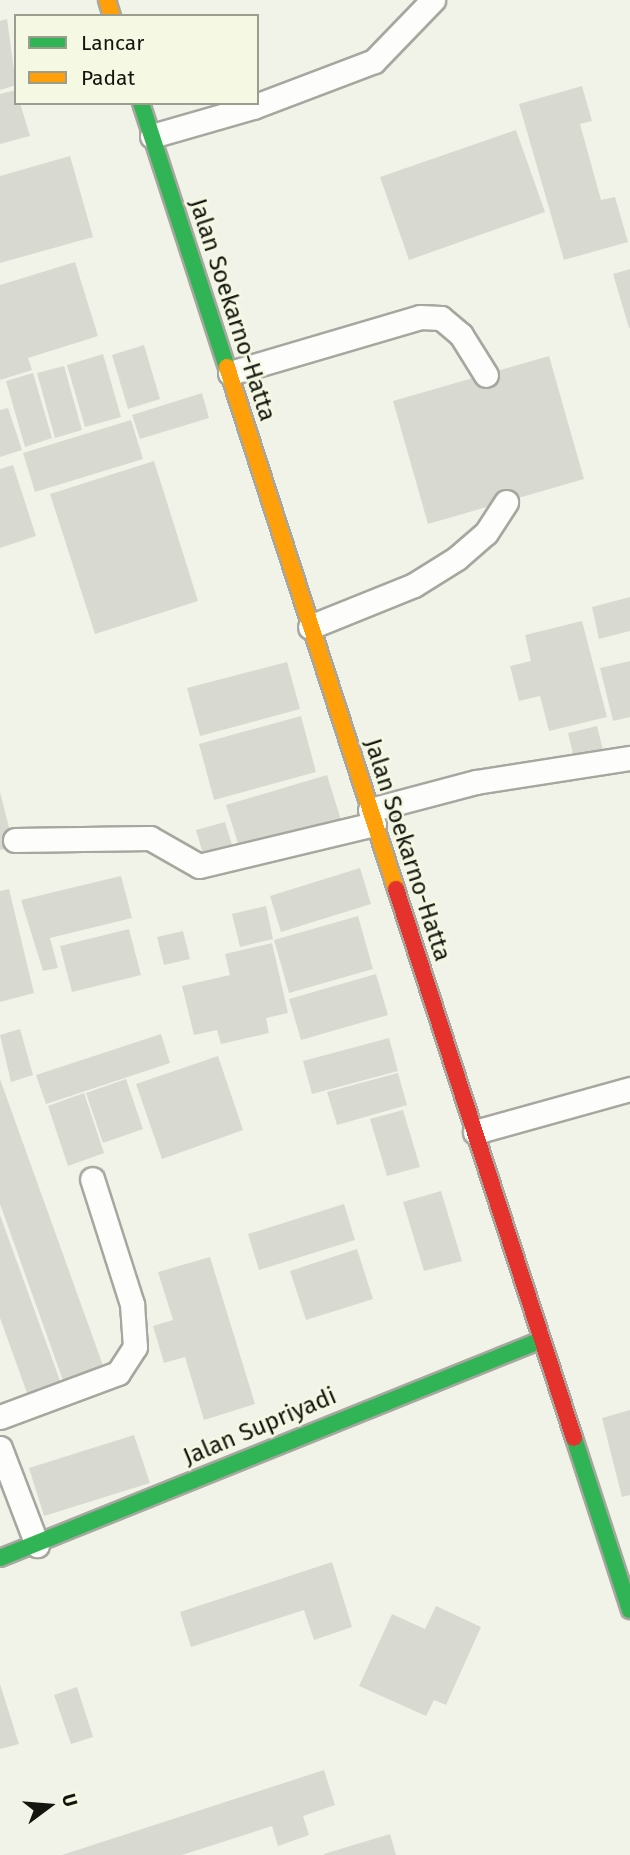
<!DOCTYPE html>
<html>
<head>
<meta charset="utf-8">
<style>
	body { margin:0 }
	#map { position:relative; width:630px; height:1855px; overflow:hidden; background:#f2f3e8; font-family:"Fira Sans",sans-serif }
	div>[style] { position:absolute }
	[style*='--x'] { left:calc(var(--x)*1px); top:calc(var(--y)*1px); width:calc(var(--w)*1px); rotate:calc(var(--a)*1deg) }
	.building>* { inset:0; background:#d8d9d1 }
	.roads { filter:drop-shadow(2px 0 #a7a79f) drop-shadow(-2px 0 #a7a79f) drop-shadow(0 2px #a7a79f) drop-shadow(0 -2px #a7a79f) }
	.lane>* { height:23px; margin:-11.5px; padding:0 11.5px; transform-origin:11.5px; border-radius:11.5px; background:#fdfdfc }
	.fast>* { height:16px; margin:-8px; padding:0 8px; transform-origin:8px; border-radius:8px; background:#30b455 }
	.slow>* { height:16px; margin:-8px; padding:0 8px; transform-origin:8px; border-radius:8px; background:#ff9f0a }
	.jam>* { height:16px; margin:-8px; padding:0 8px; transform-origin:8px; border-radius:8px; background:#e5322d }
	span { translate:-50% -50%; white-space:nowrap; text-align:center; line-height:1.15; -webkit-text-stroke:5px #f5f8e3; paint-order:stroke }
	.street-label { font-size:24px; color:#14150e }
	.legend { position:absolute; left:14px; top:14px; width:245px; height:91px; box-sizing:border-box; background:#f5f8e3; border:2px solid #9b9d8e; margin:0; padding:9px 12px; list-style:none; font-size:21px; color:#14150e }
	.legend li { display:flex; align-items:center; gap:14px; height:35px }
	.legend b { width:35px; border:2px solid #9b9d8e }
	.north { position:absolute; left:14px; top:1771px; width:70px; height:70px; -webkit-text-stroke:5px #f5f8e3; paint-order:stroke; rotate:74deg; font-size:19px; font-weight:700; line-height:28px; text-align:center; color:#14150e }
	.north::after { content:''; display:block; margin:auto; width:24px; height:32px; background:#14150e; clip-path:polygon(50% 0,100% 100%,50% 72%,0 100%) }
</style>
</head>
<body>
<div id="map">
	<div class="building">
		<i style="clip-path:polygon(7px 19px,16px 85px,0 90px,0 21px)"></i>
		<i style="clip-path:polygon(582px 86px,592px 121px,580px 124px,601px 200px,615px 197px,628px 242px,564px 260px,519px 104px)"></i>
		<i style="clip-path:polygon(16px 90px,30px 136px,0 144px,0 94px)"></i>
		<i style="clip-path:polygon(516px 130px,545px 212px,409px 260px,380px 177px)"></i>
		<i style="clip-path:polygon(70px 156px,93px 237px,0 263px,0 176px)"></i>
		<i style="clip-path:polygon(75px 262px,98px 336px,28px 358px,32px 370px,0 380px,0 285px)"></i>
		<i style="clip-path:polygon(630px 269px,630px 328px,629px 328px,613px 274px)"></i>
		<i style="clip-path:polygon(144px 345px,160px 399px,128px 409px,112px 355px)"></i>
		<i style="clip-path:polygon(103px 354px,121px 417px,85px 427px,67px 365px)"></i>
		<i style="clip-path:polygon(549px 356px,584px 479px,428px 524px,393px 401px)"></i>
		<i style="clip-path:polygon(64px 366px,82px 430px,55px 438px,37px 373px)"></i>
		<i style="clip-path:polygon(33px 373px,52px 438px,25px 447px,6px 381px)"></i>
		<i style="clip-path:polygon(202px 393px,209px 418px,140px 439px,132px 415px)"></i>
		<i style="clip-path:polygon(8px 408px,22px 450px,0 457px,0 410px)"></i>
		<i style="clip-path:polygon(131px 420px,143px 459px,35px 492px,23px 453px)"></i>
		<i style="clip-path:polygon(154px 461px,198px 601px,95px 634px,50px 494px)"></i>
		<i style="clip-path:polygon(13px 465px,36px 536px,0 548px,0 469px)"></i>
		<i style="clip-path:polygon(630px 597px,630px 631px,599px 639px,592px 607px)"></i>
		<i style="clip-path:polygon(582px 621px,607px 717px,549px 731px,540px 696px,519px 701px,510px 666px,531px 661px,525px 635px)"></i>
		<i style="clip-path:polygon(630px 661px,630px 717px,613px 721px,600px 668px)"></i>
		<i style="clip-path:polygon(287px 662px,300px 709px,200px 736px,187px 688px)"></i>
		<i style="clip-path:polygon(301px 716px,316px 772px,214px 800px,199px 744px)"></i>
		<i style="clip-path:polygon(597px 726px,604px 754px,575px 762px,568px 733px)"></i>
		<i style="clip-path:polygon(327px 775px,342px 823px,241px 853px,226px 805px)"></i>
		<i style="clip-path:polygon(0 792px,14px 847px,0 850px)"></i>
		<i style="clip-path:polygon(225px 822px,235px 855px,206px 864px,196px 830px)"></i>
		<i style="clip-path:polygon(360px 868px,371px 904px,281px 932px,270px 896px)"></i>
		<i style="clip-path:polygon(121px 876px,132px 918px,50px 938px,58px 968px,43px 971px,21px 900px)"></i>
		<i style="clip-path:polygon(9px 889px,34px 993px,0 1002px,0 891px)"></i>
		<i style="clip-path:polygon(266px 906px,273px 939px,240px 947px,232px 914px)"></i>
		<i style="clip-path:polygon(358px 916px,373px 969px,289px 993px,274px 940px)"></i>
		<i style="clip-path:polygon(129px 929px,141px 975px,72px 992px,60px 946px)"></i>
		<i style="clip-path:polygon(183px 931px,190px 959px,164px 965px,157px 937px)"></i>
		<i style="clip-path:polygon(272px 943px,288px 1013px,266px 1018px,269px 1033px,221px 1044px,217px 1030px,194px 1035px,182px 986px,230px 975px,225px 954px)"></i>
		<i style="clip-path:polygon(376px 974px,388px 1015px,301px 1040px,289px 999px)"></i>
		<i style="clip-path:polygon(20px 1029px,33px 1075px,11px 1082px,0 1035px)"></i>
		<i style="clip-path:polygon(161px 1034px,170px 1063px,46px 1104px,36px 1075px)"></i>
		<i style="clip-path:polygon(389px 1038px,398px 1071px,312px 1094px,303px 1061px)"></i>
		<i style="clip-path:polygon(218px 1056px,243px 1130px,162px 1159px,136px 1084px)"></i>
		<i style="clip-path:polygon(398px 1073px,407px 1105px,337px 1125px,327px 1092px)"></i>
		<i style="clip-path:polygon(0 1079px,105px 1371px,65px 1386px,0 1204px)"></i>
		<i style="clip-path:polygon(126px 1079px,143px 1129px,103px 1143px,86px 1093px)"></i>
		<i style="clip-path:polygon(84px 1093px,104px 1153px,68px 1166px,48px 1106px)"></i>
		<i style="clip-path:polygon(403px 1110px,420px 1167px,387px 1176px,370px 1119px)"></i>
		<i style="clip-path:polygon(441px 1191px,462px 1261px,424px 1271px,403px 1202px)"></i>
		<i style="clip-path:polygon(344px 1204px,355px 1240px,259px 1270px,248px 1234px)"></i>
		<i style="clip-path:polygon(0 1215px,63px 1389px,30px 1401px,0 1318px)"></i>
		<i style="clip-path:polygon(357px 1249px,373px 1299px,306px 1320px,290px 1271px)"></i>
		<i style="clip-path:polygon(210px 1257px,255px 1404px,204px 1420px,185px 1357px,164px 1363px,153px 1326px,173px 1320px,158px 1272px)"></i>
		<i style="clip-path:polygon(630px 1410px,630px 1495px,622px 1497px,602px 1418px)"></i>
		<i style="clip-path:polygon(134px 1435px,150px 1483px,44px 1516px,29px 1468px)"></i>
		<i style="clip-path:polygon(332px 1562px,352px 1627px,314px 1640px,304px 1610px,191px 1647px,180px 1612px)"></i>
		<i style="clip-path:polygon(436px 1606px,481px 1627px,446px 1705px,434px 1700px,426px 1716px,359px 1686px,392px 1614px,425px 1629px)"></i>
		<i style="clip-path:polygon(0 1684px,19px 1744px,0 1749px)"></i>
		<i style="clip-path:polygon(77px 1687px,93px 1737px,71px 1744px,54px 1695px)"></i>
		<i style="clip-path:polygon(324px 1770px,335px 1805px,303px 1816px,309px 1835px,278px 1846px,272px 1826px,182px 1855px,62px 1855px)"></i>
		<i style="clip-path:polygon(390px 1834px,396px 1855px,324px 1855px,324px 1854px)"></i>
	</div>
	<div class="roads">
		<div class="lane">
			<i style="--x:152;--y:136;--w:105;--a:-16"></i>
			<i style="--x:253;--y:107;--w:129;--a:-20.8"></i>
			<i style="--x:374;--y:61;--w:85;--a:-46"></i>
			<i style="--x:230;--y:373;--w:198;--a:-16.4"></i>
			<i style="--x:420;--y:317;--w:21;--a:3"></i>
			<i style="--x:441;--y:318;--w:26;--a:40"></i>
			<i style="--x:461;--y:335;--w:47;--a:58"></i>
			<i style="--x:310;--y:627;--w:112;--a:-22"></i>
			<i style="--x:414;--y:585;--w:51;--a:-32.1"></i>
			<i style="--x:457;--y:558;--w:38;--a:-41"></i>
			<i style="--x:486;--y:533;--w:37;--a:-57"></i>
			<i style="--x:370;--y:810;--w:110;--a:-14.8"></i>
			<i style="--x:476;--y:782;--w:156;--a:-8.9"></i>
			<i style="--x:15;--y:840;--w:135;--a:-0.8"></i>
			<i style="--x:150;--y:838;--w:56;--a:29.7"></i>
			<i style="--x:199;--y:866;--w:180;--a:-13.5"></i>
			<i style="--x:475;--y:1132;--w:161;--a:-15.5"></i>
			<i style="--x:0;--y:1417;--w:126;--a:-20.4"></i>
			<i style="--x:118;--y:1373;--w:31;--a:-57"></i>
			<i style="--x:135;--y:1347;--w:43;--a:-94"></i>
			<i style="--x:132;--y:1304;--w:131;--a:-107.7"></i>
			<i style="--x:0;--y:1448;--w:104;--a:69.1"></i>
		</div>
		<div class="fast">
			<i style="--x:141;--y:103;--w:278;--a:72"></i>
			<i style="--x:574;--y:1438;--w:181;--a:72"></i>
			<i style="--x:0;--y:1558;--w:581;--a:-21.93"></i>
		</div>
		<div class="slow">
			<i style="--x:107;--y:0;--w:17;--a:73"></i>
			<i style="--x:227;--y:367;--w:549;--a:72.06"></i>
		</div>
		<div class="jam">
			<i style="--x:396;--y:889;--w:577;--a:72.04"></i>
		</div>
	</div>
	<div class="street-label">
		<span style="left:232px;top:310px;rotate:72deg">Jalan Soekarno-Hatta</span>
		<span style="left:407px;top:850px;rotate:72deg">Jalan Soekarno-Hatta</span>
		<span style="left:260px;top:1427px;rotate:-23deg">Jalan Supriyadi</span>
	</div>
	<ul class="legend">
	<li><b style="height:9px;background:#30b455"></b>Lancar</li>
	<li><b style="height:9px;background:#ff9f0a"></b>Padat</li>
	</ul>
	<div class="north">U</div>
</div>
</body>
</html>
